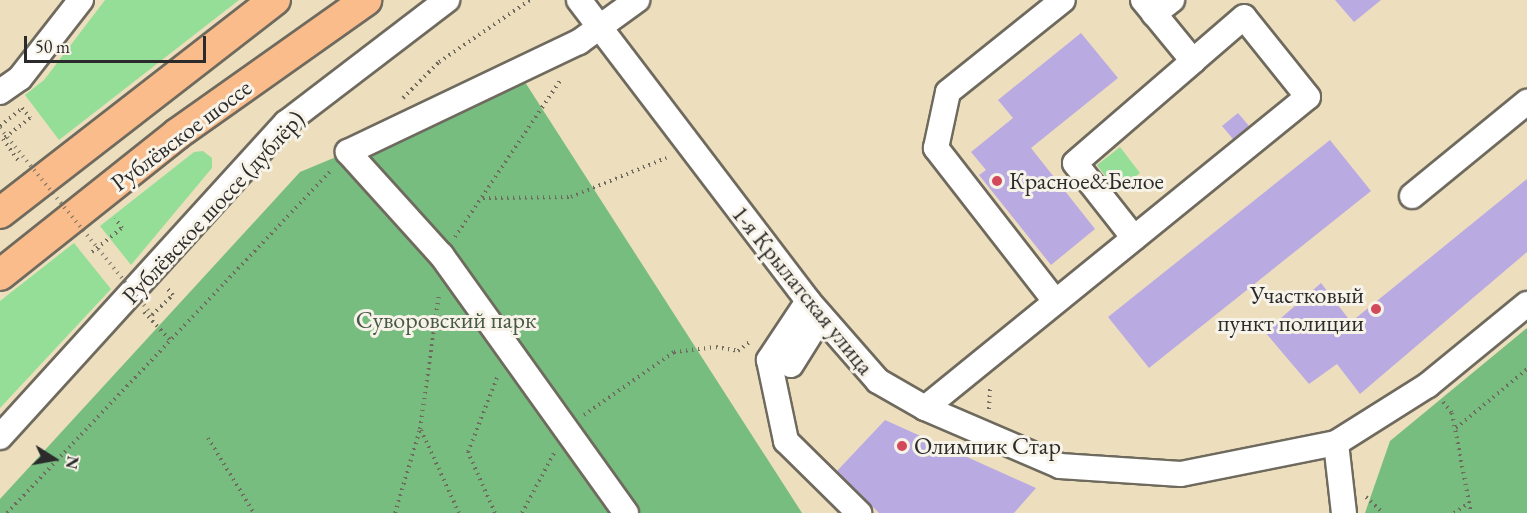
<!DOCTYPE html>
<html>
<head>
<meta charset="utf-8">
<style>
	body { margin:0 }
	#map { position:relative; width:1527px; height:513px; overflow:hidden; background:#eddfbe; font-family:"EB Garamond",serif }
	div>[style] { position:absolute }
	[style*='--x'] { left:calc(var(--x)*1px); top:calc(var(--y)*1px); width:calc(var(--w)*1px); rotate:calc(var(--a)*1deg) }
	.green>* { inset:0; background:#95de98 }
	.forest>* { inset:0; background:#78bd80 }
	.building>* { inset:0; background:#baaae2 }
	.path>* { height:4px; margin-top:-2px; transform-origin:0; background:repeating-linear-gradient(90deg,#6f6a5e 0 1.5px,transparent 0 6px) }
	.roads { filter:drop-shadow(2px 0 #6f6a5e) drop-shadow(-2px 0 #6f6a5e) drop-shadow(0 2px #6f6a5e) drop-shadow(0 -2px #6f6a5e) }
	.minor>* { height:24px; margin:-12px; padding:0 12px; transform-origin:12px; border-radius:12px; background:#fff }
	.major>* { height:30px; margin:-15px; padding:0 15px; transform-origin:15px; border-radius:15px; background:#fabc8b }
	.path-bridge>* { height:4px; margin-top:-2px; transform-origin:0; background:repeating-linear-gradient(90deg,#6f6a5e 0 1.5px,transparent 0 6px) }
	.dots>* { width:16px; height:16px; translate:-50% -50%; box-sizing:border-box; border:3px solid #f7f3e8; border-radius:50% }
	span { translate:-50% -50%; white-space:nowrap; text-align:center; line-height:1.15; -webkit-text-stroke:6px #f7f3e8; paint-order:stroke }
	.street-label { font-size:24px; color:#2b2b2b }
	.poi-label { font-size:24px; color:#2b2b2b }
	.left { translate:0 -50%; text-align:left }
	.right { translate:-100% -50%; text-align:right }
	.park-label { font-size:24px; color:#465846 }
	.north { position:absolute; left:24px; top:429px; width:60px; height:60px; -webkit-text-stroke:4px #f7f3e8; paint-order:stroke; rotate:101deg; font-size:16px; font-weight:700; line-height:24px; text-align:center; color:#2b2b2b }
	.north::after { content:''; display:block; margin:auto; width:21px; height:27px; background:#2b2b2b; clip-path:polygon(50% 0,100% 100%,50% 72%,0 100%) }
	.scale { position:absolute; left:24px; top:36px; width:182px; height:27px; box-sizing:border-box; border:3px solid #2b2b2b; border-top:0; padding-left:8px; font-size:18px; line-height:21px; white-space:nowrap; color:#2b2b2b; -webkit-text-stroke:4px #f7f3e8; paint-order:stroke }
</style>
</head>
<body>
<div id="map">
	<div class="green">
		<i style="clip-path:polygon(105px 0,239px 0,59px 140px,25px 95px,44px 80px)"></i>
		<i style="clip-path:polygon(1120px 147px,1140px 173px,1116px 191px,1097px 165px)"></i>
		<i style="clip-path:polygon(203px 151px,212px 158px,212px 168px,131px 265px,100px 226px,194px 152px)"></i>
		<i style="clip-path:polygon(74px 243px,111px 289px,0 408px,0 301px)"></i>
	</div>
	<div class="forest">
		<i style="clip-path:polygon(523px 79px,802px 513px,0 513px,0 499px,300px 172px)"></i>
		<i style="clip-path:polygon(1527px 328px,1527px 513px,1365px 513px,1390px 441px)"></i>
	</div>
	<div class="building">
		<i style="clip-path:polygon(1335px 0,1381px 0,1354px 22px)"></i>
		<i style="clip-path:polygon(1081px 33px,1118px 78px,1031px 148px,1095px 229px,1051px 265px,979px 175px,986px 170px,971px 152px,1013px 118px,998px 100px)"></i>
		<i style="clip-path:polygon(1238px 113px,1249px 126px,1233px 139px,1222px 126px)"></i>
		<i style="clip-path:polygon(1330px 140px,1371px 191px,1149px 368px,1108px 317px)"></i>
		<i style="clip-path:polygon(1527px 179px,1527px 252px,1360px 394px,1337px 364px,1309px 384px,1265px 332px,1321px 283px,1351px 322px)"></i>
		<i style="clip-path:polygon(885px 420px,1036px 488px,1014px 513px,879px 513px,837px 471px)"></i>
	</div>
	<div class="path">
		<i style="--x:403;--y:98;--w:51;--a:-45"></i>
		<i style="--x:439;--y:62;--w:110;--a:-34.3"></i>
		<i style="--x:0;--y:126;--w:28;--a:-39"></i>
		<i style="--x:22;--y:108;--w:13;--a:51"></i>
		<i style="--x:30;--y:118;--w:34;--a:142"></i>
		<i style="--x:3;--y:139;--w:28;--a:55"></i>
		<i style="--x:483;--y:198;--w:88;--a:-0.7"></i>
		<i style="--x:571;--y:197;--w:103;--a:-22.3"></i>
		<i style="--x:455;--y:237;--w:190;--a:-56.1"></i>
		<i style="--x:92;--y:252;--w:38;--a:-39"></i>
		<i style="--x:122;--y:228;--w:12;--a:-125"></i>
		<i style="--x:144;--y:312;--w:38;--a:47"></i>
		<i style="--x:152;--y:315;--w:29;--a:-44"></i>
		<i style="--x:173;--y:295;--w:9;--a:-131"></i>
		<i style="--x:1443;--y:402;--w:14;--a:51"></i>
		<i style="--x:1452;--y:413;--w:102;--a:79.2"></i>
		<i style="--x:989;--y:409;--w:22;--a:-87"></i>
		<i style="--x:584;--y:415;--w:110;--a:-35"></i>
		<i style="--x:674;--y:352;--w:42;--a:-6.8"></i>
		<i style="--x:716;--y:347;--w:22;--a:10"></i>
		<i style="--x:738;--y:351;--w:16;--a:-38"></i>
		<i style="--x:1456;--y:428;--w:92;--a:-39.7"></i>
		<i style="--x:421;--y:430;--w:91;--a:65.4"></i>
		<i style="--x:208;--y:438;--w:88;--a:58.5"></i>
		<i style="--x:1366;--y:497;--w:23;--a:43"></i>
		<i style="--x:7;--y:513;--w:473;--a:-46.6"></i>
		<i style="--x:395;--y:513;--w:88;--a:-73.4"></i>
		<i style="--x:420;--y:429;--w:136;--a:-82"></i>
		<i style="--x:495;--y:513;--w:67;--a:-113.9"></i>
		<i style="--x:468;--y:452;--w:83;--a:-68.7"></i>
		<i style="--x:522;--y:513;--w:68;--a:-61.9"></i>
		<i style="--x:1454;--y:513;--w:18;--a:-34"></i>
	</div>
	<div class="roads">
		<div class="minor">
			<i style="--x:579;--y:0;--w:378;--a:52.7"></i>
			<i style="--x:808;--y:301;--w:106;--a:48.8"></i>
			<i style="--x:878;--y:381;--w:54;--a:29.9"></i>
			<i style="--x:925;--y:408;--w:147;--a:23.2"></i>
			<i style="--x:1060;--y:466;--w:121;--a:3.8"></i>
			<i style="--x:1181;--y:474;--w:158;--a:-11.3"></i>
			<i style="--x:1336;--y:443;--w:109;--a:-32.2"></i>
			<i style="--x:1428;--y:385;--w:128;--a:-39.3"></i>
			<i style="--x:1154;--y:14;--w:23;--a:-38"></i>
			<i style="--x:0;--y:92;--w:24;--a:-35"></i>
			<i style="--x:20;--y:78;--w:99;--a:-52"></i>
			<i style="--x:1412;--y:196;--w:149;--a:-39.3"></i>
			<i style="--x:1134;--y:238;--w:95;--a:-128.2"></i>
			<i style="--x:1075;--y:163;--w:156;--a:-40.8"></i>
			<i style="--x:808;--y:301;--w:71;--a:123.5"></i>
			<i style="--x:769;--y:360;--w:83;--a:78.1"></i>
			<i style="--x:786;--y:441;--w:103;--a:44.6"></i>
			<i style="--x:1055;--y:301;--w:194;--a:-127.9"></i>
			<i style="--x:936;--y:148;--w:57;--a:-77.9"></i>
			<i style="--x:948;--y:92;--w:147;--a:-38.7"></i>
			<i style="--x:791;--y:365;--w:57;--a:-58"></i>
			<i style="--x:925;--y:408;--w:493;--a:-39.1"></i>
			<i style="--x:1308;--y:97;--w:102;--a:-128.7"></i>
			<i style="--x:1244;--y:17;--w:67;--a:139.2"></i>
			<i style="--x:1193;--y:61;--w:79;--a:-129.3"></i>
			<i style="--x:0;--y:437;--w:425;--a:-47.7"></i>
			<i style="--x:286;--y:123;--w:203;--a:-37.4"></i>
			<i style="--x:1336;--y:443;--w:70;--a:83.5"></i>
			<i style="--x:626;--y:513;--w:317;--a:-125.6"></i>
			<i style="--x:441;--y:255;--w:139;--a:-132.1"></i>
			<i style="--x:348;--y:152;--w:256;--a:-25.5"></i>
			<i style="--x:579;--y:42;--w:72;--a:-35.9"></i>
		</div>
		<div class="major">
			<i style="--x:0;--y:213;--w:348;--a:-37.8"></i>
			<i style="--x:0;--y:275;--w:226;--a:-38.5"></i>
			<i style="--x:177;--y:134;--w:232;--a:-35.3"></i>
		</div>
	</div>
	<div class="path-bridge">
		<i style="--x:0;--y:128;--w:241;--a:50.9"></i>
	</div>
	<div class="dots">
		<i style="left:997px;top:181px;background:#d1495b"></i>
		<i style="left:1376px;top:309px;background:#d1495b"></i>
		<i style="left:902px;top:446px;background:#d1495b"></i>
	</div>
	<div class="street-label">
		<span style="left:181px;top:135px;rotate:-37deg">Рублёвское шоссе</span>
		<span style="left:213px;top:207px;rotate:-47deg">Рублёвское шоссе (дублёр)</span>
		<span style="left:803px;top:290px;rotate:51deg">1-я Крылатская улица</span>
	</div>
	<div class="poi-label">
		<span class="left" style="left:1009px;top:181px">Красное&amp;Белое</span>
		<span class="right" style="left:1364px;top:309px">Участковый<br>пункт полиции</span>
		<span class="left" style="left:914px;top:446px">Олимпик Стар</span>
	</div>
	<div class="park-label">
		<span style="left:446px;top:320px">Суворовский парк</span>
	</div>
	<div class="north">N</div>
	<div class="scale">50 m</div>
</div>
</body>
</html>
